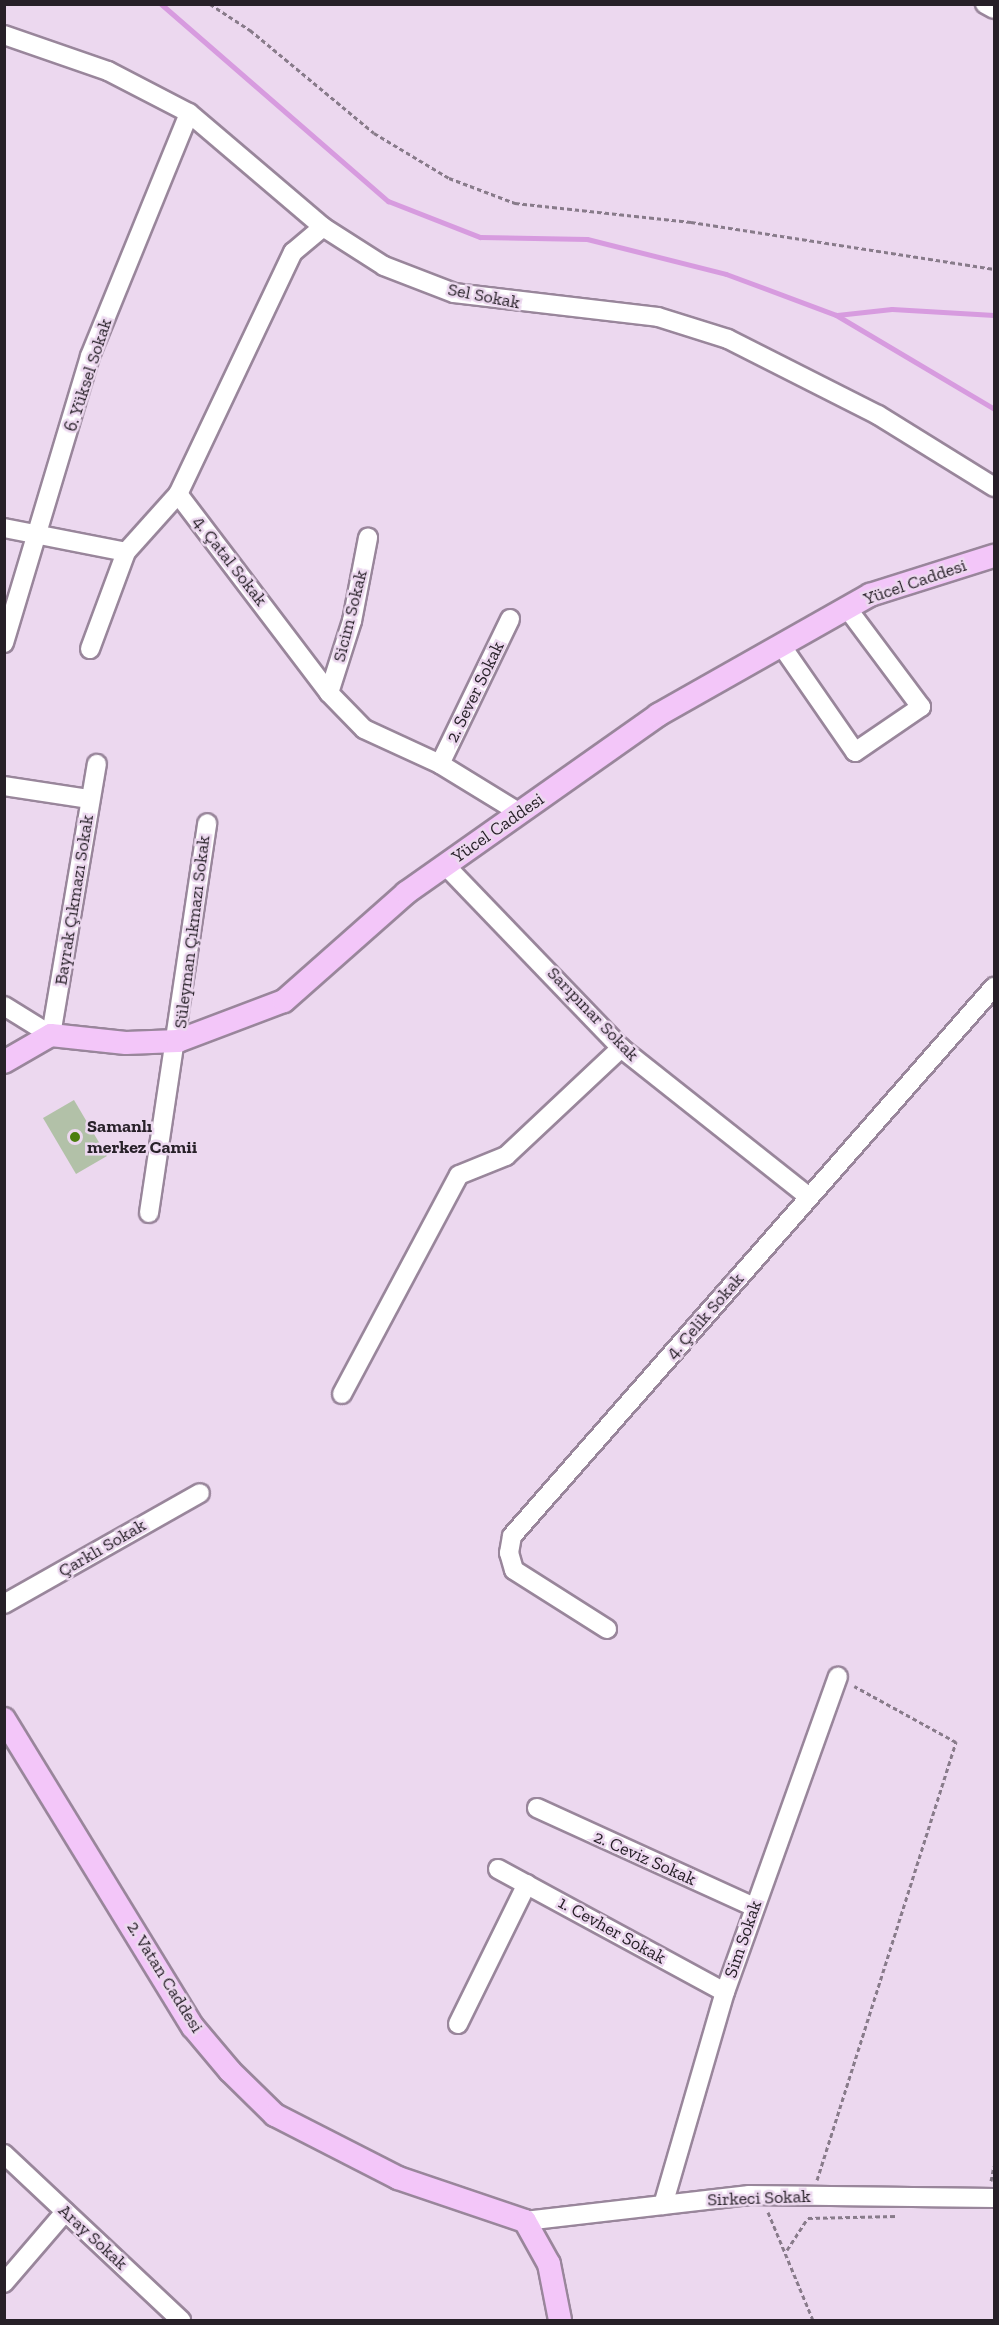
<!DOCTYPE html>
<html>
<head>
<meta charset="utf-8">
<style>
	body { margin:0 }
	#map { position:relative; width:999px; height:2325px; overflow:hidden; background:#ecd8ef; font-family:"Zilla Slab",serif }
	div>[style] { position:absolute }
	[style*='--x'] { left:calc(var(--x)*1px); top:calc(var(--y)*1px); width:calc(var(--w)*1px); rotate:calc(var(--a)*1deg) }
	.stream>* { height:5px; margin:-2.5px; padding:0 2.5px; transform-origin:2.5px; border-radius:2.5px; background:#d79bdf }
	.building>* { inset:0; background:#b2c1a8 }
	.path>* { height:3px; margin-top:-1.5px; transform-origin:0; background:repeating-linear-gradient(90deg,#887b8a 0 4.5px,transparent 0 7.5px) }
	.roads { filter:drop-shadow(2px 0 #99869b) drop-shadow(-2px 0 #99869b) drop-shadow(0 2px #99869b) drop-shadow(0 -2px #99869b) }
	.minor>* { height:18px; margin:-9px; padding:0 9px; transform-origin:9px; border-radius:9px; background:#fff }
	.major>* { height:22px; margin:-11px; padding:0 11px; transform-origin:11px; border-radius:11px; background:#f3c6f9 }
	.dots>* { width:16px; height:16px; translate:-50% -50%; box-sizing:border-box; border:3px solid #ecd8ef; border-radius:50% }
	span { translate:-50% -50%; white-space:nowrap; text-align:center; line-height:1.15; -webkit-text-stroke:5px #ecd8ef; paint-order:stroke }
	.street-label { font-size:18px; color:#272028 }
	.poi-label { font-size:18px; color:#272028; font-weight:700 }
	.left { translate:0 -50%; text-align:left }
	.frame { position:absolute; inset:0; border:6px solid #272028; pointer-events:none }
</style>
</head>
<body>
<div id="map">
	<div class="stream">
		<i style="--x:161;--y:4;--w:301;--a:41"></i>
		<i style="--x:388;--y:201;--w:99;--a:21.4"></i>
		<i style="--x:480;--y:237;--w:107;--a:1.1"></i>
		<i style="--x:587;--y:239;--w:143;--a:14.1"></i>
		<i style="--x:726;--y:274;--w:117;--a:20.4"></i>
		<i style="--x:836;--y:315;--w:184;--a:30.7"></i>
		<i style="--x:837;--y:315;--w:55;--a:-6.2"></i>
		<i style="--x:892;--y:309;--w:102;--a:3.4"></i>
	</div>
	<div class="building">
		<i style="clip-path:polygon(74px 1100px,107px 1156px,76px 1174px,43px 1118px)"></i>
	</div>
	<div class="path">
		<i style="--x:210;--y:4;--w:48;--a:33"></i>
		<i style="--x:250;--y:30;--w:161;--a:39.7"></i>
		<i style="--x:374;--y:133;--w:87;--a:31"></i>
		<i style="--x:449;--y:178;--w:71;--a:20.7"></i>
		<i style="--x:515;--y:203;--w:177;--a:6.2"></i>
		<i style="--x:691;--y:222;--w:307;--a:8.8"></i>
		<i style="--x:817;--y:2180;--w:460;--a:-72.4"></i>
		<i style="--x:956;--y:1742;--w:116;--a:-151.2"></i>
		<i style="--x:991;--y:2181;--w:15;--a:-79"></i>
		<i style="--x:768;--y:2212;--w:117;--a:67.4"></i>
		<i style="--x:787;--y:2250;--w:38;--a:-57"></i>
		<i style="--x:808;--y:2218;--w:88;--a:-1.3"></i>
	</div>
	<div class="roads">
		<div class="minor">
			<i style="--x:985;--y:4;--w:10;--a:29"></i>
			<i style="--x:4;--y:35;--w:110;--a:19.1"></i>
			<i style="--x:108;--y:71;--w:91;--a:27.4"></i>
			<i style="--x:189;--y:113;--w:176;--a:40.4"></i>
			<i style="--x:323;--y:227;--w:72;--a:32.6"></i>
			<i style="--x:384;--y:266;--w:75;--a:21.1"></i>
			<i style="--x:454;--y:293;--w:205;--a:6.7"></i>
			<i style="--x:658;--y:317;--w:73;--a:17.4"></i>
			<i style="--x:728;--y:339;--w:168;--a:26.9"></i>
			<i style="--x:878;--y:415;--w:137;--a:31.8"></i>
			<i style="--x:323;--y:227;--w:39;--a:140"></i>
			<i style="--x:293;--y:252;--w:268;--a:115.4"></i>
			<i style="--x:178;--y:494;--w:250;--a:52.8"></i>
			<i style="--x:329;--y:693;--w:50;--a:45.8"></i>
			<i style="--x:364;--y:729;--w:84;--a:24.7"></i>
			<i style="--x:440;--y:764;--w:94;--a:31.5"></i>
			<i style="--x:4;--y:528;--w:124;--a:11.1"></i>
			<i style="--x:4;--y:643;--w:300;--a:-73.3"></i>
			<i style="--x:90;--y:356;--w:262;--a:-67.8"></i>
			<i style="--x:781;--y:645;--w:130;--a:55.3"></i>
			<i style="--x:855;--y:752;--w:80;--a:-34.3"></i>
			<i style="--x:921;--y:707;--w:124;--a:-126.8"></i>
			<i style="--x:90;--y:649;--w:103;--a:-69.6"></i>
			<i style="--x:126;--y:552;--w:78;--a:-48.1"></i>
			<i style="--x:329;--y:693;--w:76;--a:-72.3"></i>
			<i style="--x:352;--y:621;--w:85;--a:-79.1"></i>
			<i style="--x:440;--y:764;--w:161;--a:-64.2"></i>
			<i style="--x:4;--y:786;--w:86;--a:8.7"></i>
			<i style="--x:445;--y:865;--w:254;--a:46.1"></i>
			<i style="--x:621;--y:1048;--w:240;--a:38.4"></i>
			<i style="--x:4;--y:1006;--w:55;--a:31.7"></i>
			<i style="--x:51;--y:1035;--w:275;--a:-80.4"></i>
			<i style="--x:149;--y:1213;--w:394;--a:-81.5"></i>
			<i style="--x:342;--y:1394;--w:248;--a:-61.9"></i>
			<i style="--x:459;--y:1175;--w:51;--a:-22"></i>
			<i style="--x:506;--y:1156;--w:158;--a:-43.2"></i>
			<i style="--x:4;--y:1604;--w:225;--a:-29.5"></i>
			<i style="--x:607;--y:1629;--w:110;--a:-147.6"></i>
			<i style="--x:514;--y:1570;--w:18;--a:-106"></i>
			<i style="--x:509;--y:1553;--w:17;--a:-80"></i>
			<i style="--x:512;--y:1536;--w:731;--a:-48.72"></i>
			<i style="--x:537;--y:1808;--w:239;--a:24.5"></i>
			<i style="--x:498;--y:1869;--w:258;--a:28.5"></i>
			<i style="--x:458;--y:2024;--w:156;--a:-63.8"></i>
			<i style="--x:4;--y:2154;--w:243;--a:43.2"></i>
			<i style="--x:663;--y:2205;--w:222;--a:-73.8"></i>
			<i style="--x:725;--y:1992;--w:335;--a:-70.3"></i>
			<i style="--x:525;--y:2221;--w:226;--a:-6.6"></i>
			<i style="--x:749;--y:2195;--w:245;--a:0.7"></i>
			<i style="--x:4;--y:2283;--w:94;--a:-49.3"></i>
		</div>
		<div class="major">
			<i style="--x:4;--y:1062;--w:54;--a:-29.9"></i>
			<i style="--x:51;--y:1035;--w:75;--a:6.1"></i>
			<i style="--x:126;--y:1043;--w:52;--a:-2.2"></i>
			<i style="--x:178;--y:1041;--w:113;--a:-20.7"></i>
			<i style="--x:284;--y:1001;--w:163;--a:-41.5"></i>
			<i style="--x:406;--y:893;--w:309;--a:-35.2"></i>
			<i style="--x:658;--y:715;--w:244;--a:-29.5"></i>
			<i style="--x:870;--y:595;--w:130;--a:-17.5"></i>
			<i style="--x:4;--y:1719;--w:361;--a:58.5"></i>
			<i style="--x:193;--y:2027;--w:57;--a:49.9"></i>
			<i style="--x:230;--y:2071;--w:63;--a:44.4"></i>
			<i style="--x:275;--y:2115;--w:138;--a:27.1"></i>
			<i style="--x:398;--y:2178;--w:134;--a:18.7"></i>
			<i style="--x:525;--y:2221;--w:49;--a:60.8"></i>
			<i style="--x:549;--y:2264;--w:57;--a:78.9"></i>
		</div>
	</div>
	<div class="dots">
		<i style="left:75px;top:1137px;background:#4b7e0e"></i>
	</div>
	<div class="street-label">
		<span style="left:484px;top:296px;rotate:11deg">Sel Sokak</span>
		<span style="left:88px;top:375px;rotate:-72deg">6. Yüksel Sokak</span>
		<span style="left:230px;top:561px;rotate:52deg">4. Çatal Sokak</span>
		<span style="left:915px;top:582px;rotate:-19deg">Yücel Caddesi</span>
		<span style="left:350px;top:616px;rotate:-76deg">Sicim Sokak</span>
		<span style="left:475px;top:692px;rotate:-64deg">2. Sever Sokak</span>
		<span style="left:498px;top:828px;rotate:-35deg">Yücel Caddesi</span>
		<span style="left:74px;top:900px;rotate:-81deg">Bayrak Çıkmazı Sokak</span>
		<span style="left:192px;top:932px;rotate:-83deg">Süleyman Çıkmazı Sokak</span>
		<span style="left:593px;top:1014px;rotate:46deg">Sarıpınar Sokak</span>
		<span style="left:705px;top:1316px;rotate:-49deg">4. Çelik Sokak</span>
		<span style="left:102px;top:1548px;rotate:-30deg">Çarklı Sokak</span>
		<span style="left:645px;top:1858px;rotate:24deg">2. Ceviz Sokak</span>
		<span style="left:612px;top:1930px;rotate:29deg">1. Cevher Sokak</span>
		<span style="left:743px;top:1939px;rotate:-71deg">Sim Sokak</span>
		<span style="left:165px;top:1977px;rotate:58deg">2. Vatan Caddesi</span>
		<span style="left:759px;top:2198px;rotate:-2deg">Sirkeci Sokak</span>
		<span style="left:93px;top:2237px;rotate:43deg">Aray Sokak</span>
	</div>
	<div class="poi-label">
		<span class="left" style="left:87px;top:1137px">Samanlı<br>merkez Camii</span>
	</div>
	<div class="frame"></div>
</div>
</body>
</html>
